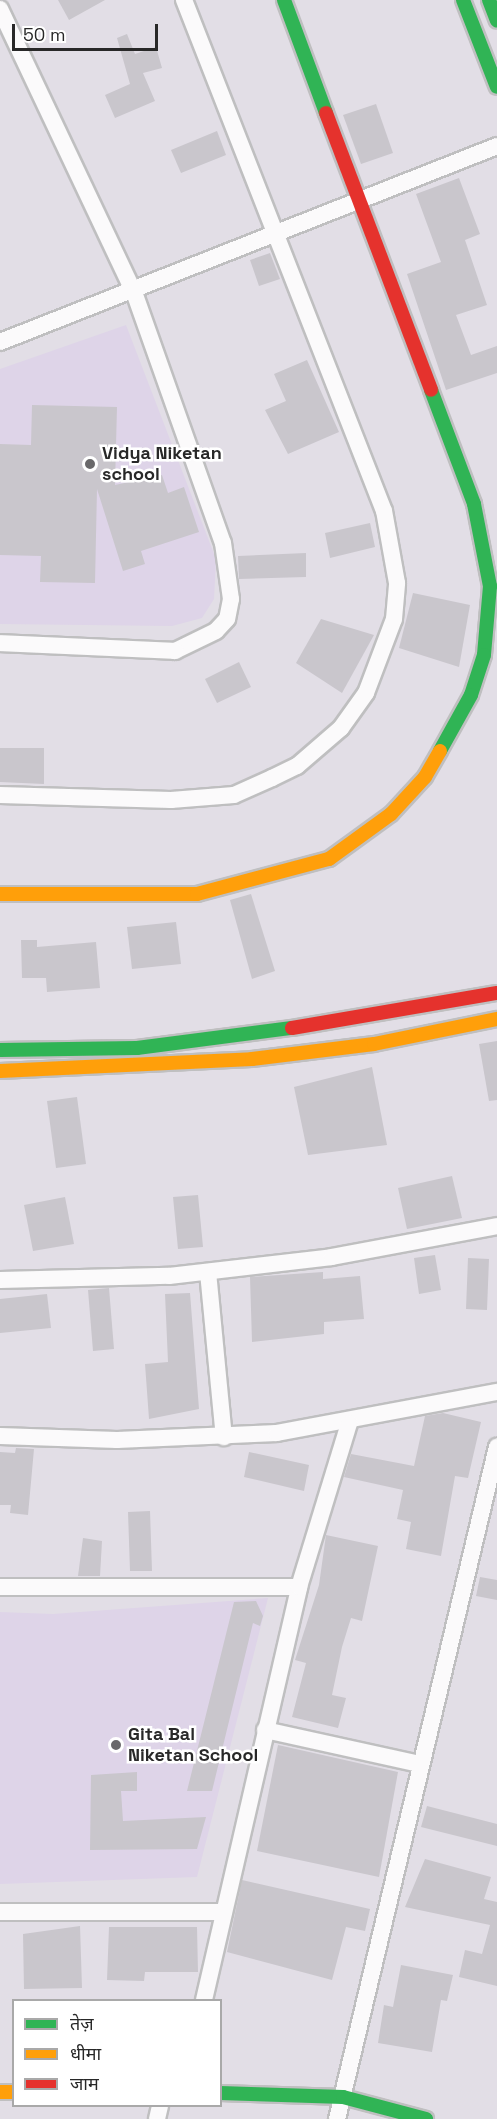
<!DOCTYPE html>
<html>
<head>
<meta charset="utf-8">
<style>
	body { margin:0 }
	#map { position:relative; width:497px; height:2119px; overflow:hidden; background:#e2dee6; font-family:"Space Grotesk","Noto Sans Devanagari",sans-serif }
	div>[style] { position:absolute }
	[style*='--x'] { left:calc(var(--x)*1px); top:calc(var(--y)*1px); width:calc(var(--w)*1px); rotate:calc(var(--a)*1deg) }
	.education>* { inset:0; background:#ded4e8 }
	.building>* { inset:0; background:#c9c6cc }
	.roads { filter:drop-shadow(2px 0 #bfbfc0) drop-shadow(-2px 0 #bfbfc0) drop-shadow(0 2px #bfbfc0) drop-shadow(0 -2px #bfbfc0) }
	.street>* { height:16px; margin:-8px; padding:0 8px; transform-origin:8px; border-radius:8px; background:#fbfafb }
	.fast>* { height:14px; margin:-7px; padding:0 7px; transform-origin:7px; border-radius:7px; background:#30b455 }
	.slow>* { height:14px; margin:-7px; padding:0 7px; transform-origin:7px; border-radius:7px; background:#ff9f0a }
	.jam>* { height:14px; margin:-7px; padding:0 7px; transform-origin:7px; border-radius:7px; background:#e5322d }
	.dots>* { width:16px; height:16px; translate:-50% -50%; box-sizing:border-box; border:3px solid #fff; border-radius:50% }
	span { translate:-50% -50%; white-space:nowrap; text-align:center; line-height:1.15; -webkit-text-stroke:5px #fff; paint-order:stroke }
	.poi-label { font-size:18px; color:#282828; font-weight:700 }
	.left { translate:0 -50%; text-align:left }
	.legend { position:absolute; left:12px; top:1999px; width:210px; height:108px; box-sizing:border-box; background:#fff; border:2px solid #a9a9a9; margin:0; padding:8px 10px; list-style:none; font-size:18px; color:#282828 }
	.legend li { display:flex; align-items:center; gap:12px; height:30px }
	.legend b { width:30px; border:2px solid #a9a9a9 }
	.scale { position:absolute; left:12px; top:24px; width:146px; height:27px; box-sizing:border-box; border:3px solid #282828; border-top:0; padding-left:8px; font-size:18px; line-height:21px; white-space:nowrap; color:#282828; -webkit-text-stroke:4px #fff; paint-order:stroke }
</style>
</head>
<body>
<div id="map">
	<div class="education">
		<i style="clip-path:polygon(126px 325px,216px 559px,214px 599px,202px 618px,172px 626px,0 624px,0 369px)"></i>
		<i style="clip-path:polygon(268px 1598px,197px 1877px,0 1884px,0 1612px,53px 1614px)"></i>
	</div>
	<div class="building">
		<i style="clip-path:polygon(58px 0,105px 0,69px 20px)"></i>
		<i style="clip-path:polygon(127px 34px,135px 54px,156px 47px,162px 68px,143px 73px,155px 101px,115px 118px,105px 95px,130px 84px,117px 38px)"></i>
		<i style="clip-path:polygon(376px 104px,393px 153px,361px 164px,343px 115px)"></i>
		<i style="clip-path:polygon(217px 131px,226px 155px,181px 173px,171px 150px)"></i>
		<i style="clip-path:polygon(459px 178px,480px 234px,465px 240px,487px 305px,456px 315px,471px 355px,497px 346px,497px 373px,446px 390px,407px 274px,441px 262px,416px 194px)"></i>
		<i style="clip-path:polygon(270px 253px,280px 279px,259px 286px,250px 260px)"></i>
		<i style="clip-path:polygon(307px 360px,339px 432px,288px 454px,265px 410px,286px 401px,274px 374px)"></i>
		<i style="clip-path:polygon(32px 405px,117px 407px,115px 485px,162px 475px,168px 493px,184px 487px,199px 532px,141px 551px,145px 564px,123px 571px,97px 489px,95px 583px,40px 582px,41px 556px,0 555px,0 444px,31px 445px)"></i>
		<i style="clip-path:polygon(370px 523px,375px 547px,330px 558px,325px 533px)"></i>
		<i style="clip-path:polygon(306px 553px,306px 577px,239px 579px,238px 556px)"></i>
		<i style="clip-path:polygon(413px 593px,470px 605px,459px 667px,399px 648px)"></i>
		<i style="clip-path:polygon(321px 619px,374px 635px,342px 693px,296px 663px)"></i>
		<i style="clip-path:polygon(239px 662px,251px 687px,217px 703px,205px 679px)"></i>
		<i style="clip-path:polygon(0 748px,44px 748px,44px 784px,0 782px)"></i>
		<i style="clip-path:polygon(251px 894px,275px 971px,252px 979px,230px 900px)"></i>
		<i style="clip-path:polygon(176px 922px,181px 964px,132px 969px,127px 927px)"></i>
		<i style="clip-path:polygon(21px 940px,37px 940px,37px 947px,96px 942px,100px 988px,47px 992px,46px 978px,22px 978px)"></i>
		<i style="clip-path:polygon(497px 1041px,497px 1100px,489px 1101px,479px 1044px)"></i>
		<i style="clip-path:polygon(372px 1067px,387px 1145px,308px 1155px,294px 1087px)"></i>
		<i style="clip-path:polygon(77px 1097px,86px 1164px,56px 1168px,47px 1101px)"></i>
		<i style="clip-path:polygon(452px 1176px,462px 1218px,407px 1229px,398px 1188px)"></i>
		<i style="clip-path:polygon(198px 1195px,203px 1247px,178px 1249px,173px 1197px)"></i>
		<i style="clip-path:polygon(65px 1197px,74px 1244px,33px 1251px,24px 1205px)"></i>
		<i style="clip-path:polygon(435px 1255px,441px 1290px,419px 1294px,414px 1258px)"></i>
		<i style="clip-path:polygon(468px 1258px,489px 1259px,487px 1310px,466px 1309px)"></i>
		<i style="clip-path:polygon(323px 1272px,323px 1279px,360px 1276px,364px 1319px,324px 1322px,324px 1334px,252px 1342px,250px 1277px)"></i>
		<i style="clip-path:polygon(109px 1288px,114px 1349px,93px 1351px,88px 1290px)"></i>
		<i style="clip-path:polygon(190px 1293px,199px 1409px,149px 1419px,145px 1364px,168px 1362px,165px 1294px)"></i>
		<i style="clip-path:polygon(47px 1294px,51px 1328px,0 1333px,0 1299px)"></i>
		<i style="clip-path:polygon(443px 1413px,481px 1422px,468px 1478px,455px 1476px,441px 1556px,406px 1549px,411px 1522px,397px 1519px,403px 1490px,344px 1477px,351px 1454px,414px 1466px,425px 1416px)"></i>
		<i style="clip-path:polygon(16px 1448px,34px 1449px,28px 1515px,10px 1513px,11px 1505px,0 1505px,0 1452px,15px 1453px)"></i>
		<i style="clip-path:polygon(249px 1452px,309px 1465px,304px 1491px,244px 1477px)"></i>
		<i style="clip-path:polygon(150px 1511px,152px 1571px,130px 1571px,128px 1512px)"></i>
		<i style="clip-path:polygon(326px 1535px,378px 1546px,362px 1621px,351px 1618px,342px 1647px,332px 1695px,346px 1698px,338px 1728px,292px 1717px,306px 1663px,295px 1660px,319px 1585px)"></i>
		<i style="clip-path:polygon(83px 1538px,102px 1541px,100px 1576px,78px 1576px)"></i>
		<i style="clip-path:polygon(480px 1577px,497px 1580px,497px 1600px,476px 1596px)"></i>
		<i style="clip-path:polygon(256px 1601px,263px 1616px,260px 1626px,253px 1623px,212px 1791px,187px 1791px,234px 1602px)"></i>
		<i style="clip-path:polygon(278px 1745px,398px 1772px,379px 1877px,257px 1851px)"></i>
		<i style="clip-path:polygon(137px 1772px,137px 1791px,121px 1791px,123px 1821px,206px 1817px,197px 1849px,90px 1850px,91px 1775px)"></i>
		<i style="clip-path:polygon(427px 1806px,497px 1824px,497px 1846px,421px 1827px)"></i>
		<i style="clip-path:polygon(425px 1859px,491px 1877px,484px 1899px,497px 1902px,497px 1986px,459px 1977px,465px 1950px,482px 1954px,490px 1925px,405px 1907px)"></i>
		<i style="clip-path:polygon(242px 1880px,370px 1909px,365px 1931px,346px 1927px,332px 1980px,227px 1952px)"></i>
		<i style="clip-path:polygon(80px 1926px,82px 1988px,24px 1989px,23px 1934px)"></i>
		<i style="clip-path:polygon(109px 1927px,197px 1927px,198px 1972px,145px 1972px,144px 1981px,107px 1980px)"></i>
		<i style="clip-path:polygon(401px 1965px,453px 1975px,447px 2001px,441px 2000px,432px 2052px,378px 2043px,384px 2005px,393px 2007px)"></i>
	</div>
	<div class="roads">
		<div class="street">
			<i style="--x:0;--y:9;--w:313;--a:64.7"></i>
			<i style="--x:134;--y:292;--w:266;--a:70.5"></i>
			<i style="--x:223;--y:543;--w:57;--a:81.9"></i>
			<i style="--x:231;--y:599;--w:20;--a:101"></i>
			<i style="--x:227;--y:619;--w:16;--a:133"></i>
			<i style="--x:216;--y:631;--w:46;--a:154"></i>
			<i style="--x:175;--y:651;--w:175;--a:-177.4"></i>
			<i style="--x:0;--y:342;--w:534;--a:-21.52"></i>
			<i style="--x:0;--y:795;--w:171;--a:1.7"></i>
			<i style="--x:171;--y:800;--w:63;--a:-4.5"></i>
			<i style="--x:234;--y:795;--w:42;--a:-24.1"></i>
			<i style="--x:272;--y:778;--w:28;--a:-26"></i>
			<i style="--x:297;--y:766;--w:58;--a:-40.8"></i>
			<i style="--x:341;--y:728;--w:43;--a:-54.5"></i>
			<i style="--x:366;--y:693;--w:79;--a:-69.3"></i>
			<i style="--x:394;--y:619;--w:36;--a:-85"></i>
			<i style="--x:397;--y:583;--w:73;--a:-100.2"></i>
			<i style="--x:384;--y:511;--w:549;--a:-111.37"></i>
			<i style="--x:208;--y:1272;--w:166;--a:84.5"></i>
			<i style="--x:0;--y:1280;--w:169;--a:-1.4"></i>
			<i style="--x:169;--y:1276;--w:164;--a:-6.6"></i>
			<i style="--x:332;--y:1257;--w:168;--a:-10.6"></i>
			<i style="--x:0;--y:1436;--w:117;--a:2"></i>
			<i style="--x:117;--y:1440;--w:160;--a:-2.5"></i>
			<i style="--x:277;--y:1433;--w:224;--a:-10.6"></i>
			<i style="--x:0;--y:1587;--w:299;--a:0"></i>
			<i style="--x:265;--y:1730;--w:159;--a:12.4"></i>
			<i style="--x:0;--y:1912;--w:224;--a:0"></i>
			<i style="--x:204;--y:2000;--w:424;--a:-77"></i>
			<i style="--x:299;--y:1587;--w:171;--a:-73"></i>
			<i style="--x:157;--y:2119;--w:13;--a:-77"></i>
			<i style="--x:337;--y:2119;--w:691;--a:-76.61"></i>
		</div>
		<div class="fast">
			<i style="--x:284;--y:0;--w:121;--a:69.6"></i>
			<i style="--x:463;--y:0;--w:93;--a:68.7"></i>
			<i style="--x:489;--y:0;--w:22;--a:69"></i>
			<i style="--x:431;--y:390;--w:122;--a:69.3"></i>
			<i style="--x:474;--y:504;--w:84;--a:79"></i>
			<i style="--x:490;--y:586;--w:69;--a:95"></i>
			<i style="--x:484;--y:655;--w:42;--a:108"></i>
			<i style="--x:471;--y:695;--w:64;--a:119"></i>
			<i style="--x:0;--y:1050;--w:137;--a:-0.8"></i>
			<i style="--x:137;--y:1048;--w:156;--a:-7.4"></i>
			<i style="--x:220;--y:2093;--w:123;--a:1.9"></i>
			<i style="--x:343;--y:2097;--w:86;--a:14.8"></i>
		</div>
		<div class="slow">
			<i style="--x:0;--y:894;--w:197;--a:0"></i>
			<i style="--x:197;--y:894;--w:137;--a:-14.9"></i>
			<i style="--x:329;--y:859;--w:77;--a:-36"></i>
			<i style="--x:391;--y:814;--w:50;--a:-47.4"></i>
			<i style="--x:425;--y:777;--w:30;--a:-60"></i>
			<i style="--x:0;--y:1071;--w:252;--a:-2.7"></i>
			<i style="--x:252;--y:1059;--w:123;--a:-7"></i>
			<i style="--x:374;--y:1044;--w:126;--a:-11.5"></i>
			<i style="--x:0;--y:2092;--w:14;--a:0"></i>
		</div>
		<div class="jam">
			<i style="--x:326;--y:113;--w:296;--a:69.2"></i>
			<i style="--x:292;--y:1028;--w:208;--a:-9.7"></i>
		</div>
	</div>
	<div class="dots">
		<i style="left:90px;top:464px;background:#69686a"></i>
		<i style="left:116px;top:1745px;background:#69686a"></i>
	</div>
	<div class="poi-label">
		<span class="left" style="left:102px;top:464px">Vidya Niketan<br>school</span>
		<span class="left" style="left:128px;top:1745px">Gita Bal<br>Niketan School</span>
	</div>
	<ul class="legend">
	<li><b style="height:8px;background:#30b455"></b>तेज़</li>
	<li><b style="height:8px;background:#ff9f0a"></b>धीमा</li>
	<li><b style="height:8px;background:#e5322d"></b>जाम</li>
	</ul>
	<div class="scale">50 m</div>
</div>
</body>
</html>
